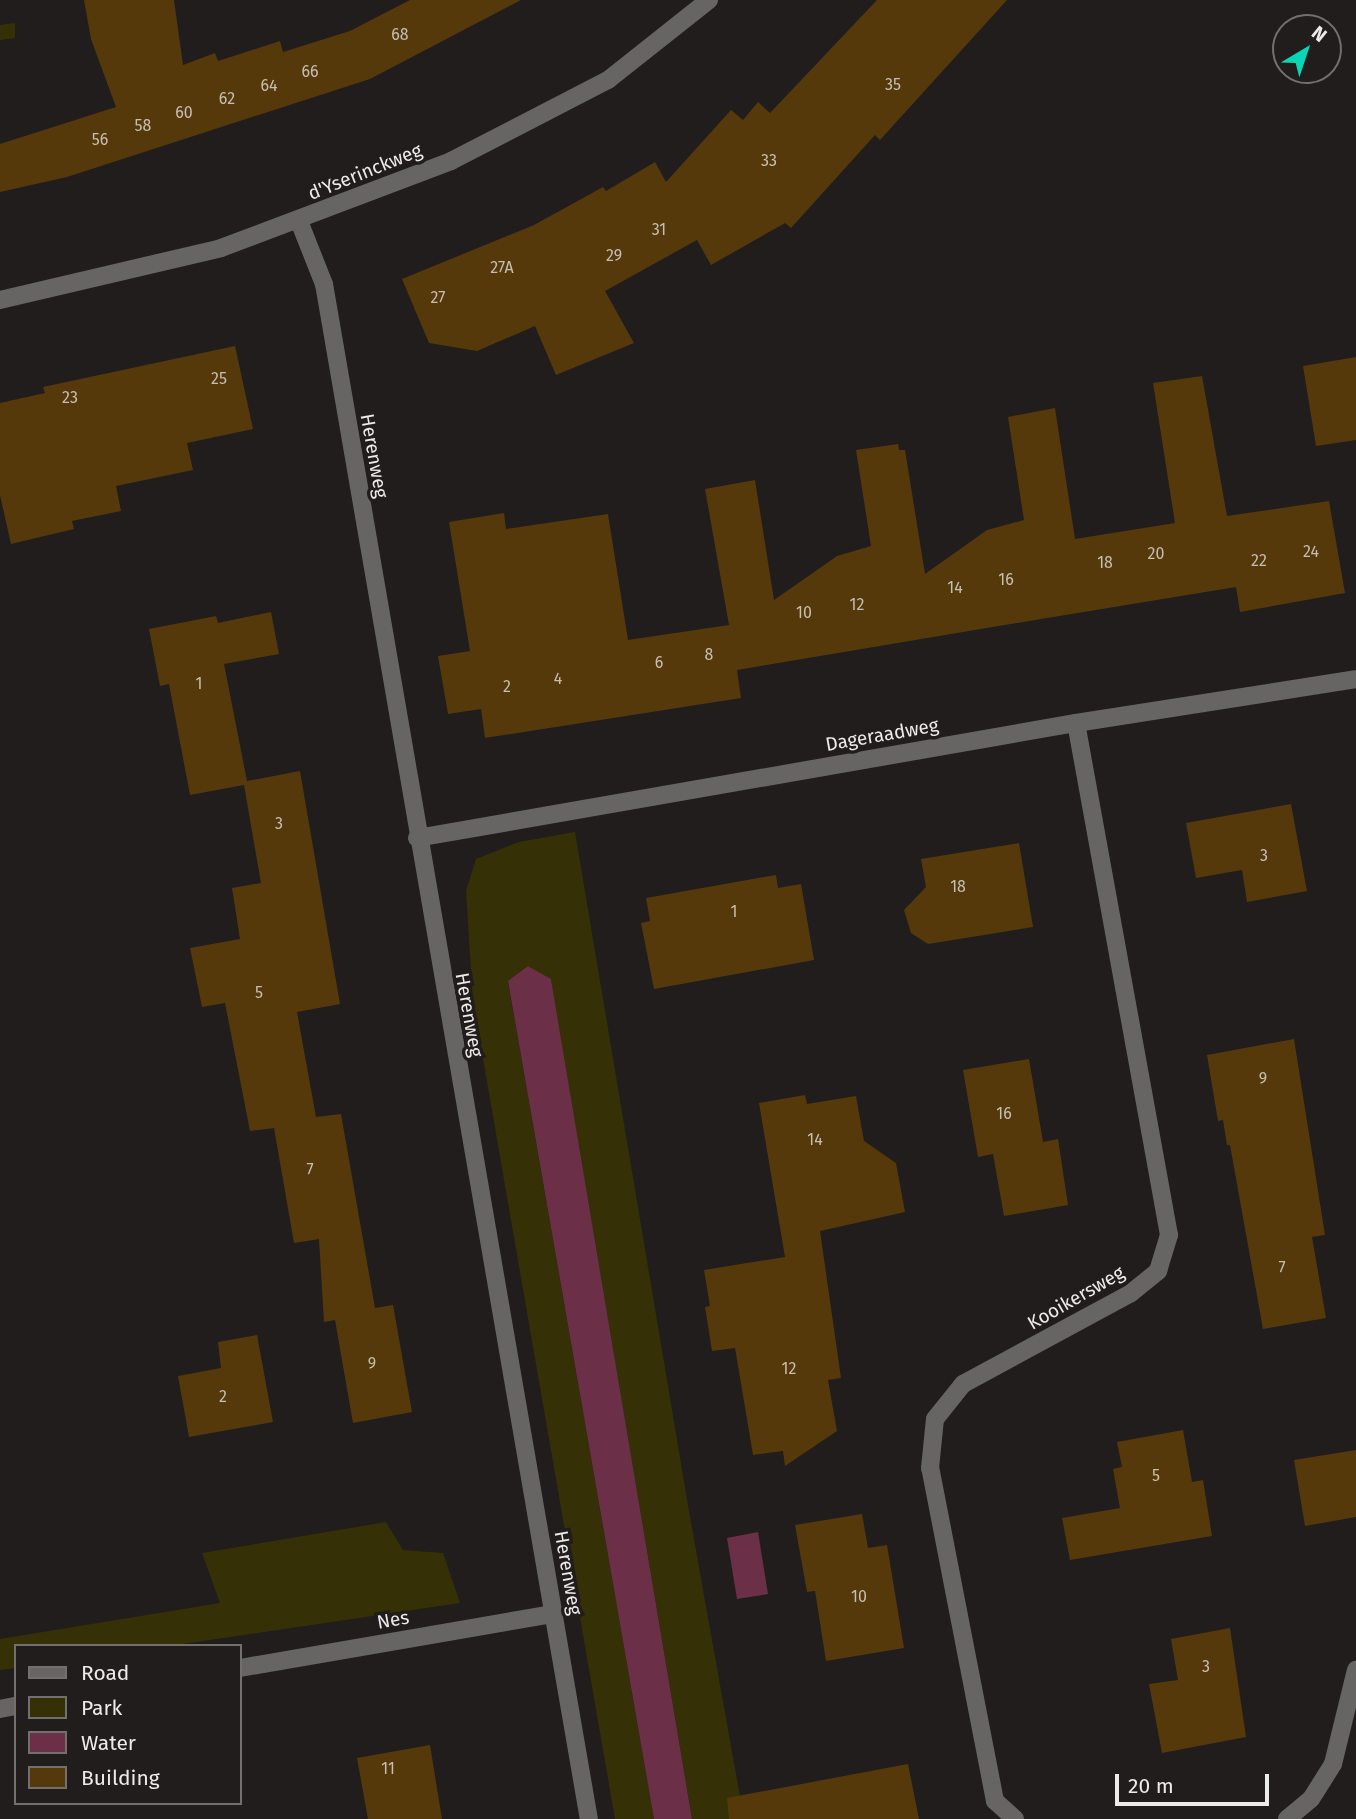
<!DOCTYPE html>
<html>
<head>
<meta charset="utf-8">
<style>
	body { margin:0 }
	#map { position:relative; width:1356px; height:1819px; overflow:hidden; background:#201d1c; font-family:"Fira Sans",sans-serif }
	div>[style] { position:absolute }
	[style*='--x'] { left:calc(var(--x)*1px); top:calc(var(--y)*1px); width:calc(var(--w)*1px); rotate:calc(var(--a)*1deg) }
	.green>* { inset:0; background:#363006 }
	.water>* { inset:0; background:#6b3047 }
	.building>* { inset:0; background:#55390b }
	.minor>* { height:18px; margin:-9px; padding:0 9px; transform-origin:9px; border-radius:9px; background:#676564 }
	span { translate:-50% -50%; white-space:nowrap; text-align:center; line-height:1.15; -webkit-text-stroke:7px #201d1c; paint-order:stroke }
	.number-label { font-size:16px; color:#c7beb2 }
	.number-label span { -webkit-text-stroke-width:0 }
	.street-label { font-size:19px; color:#edebe9 }
	.legend { position:absolute; left:14px; top:1644px; width:228px; height:161px; box-sizing:border-box; background:#201d1c; border:2px solid #726f6e; margin:0; padding:9px 12px; list-style:none; font-size:21px; color:#edebe9 }
	.legend li { display:flex; align-items:center; gap:14px; height:35px }
	.legend b { width:35px; border:2px solid #726f6e }
	.north { position:absolute; left:1272px; top:14px; width:70px; height:70px; box-sizing:border-box; background:#201d1c; border:2px solid #726f6e; border-radius:50%; rotate:39deg; font-size:19px; font-weight:700; line-height:28px; text-align:center; color:#edebe9 }
	.north::after { content:''; display:block; margin:auto; width:24px; height:32px; background:#0ad5b5; clip-path:polygon(50% 0,100% 100%,50% 72%,0 100%) }
	.scale { position:absolute; left:1115px; top:1774px; width:154px; height:32px; box-sizing:border-box; border:4px solid #edebe9; border-top:0; padding-left:9px; font-size:21px; line-height:24px; white-space:nowrap; color:#edebe9; -webkit-text-stroke:5px #201d1c; paint-order:stroke }
</style>
</head>
<body>
<div id="map">
	<div class="green">
		<i style="clip-path:polygon(15px 23px,15px 38px,0 40px,0 25px)"></i>
		<i style="clip-path:polygon(575px 832px,690px 1517px,744px 1819px,692px 1819px,551px 979px,528px 966px,508px 982px,654px 1819px,615px 1819px,473px 1001px,466px 891px,476px 859px,519px 842px)"></i>
		<i style="clip-path:polygon(386px 1522px,403px 1550px,443px 1553px,460px 1603px,169px 1646px,16px 1646px,16px 1668px,0 1670px,0 1639px,220px 1603px,202px 1553px)"></i>
	</div>
	<div class="water">
		<i style="clip-path:polygon(528px 966px,551px 979px,692px 1819px,654px 1819px,508px 981px)"></i>
		<i style="clip-path:polygon(758px 1532px,768px 1594px,737px 1599px,727px 1538px)"></i>
	</div>
	<div class="building">
		<i style="clip-path:polygon(84px 0,174px 0,183px 65px,215px 53px,218px 61px,280px 41px,283px 52px,350px 31px,410px 0,521px 0,370px 79px,67px 177px,0 192px,0 144px,116px 107px,91px 39px)"></i>
		<i style="clip-path:polygon(877px 0,1007px 0,880px 140px,875px 135px,791px 228px,785px 223px,711px 265px,697px 240px,605px 291px,634px 343px,556px 375px,535px 326px,477px 351px,429px 343px,402px 279px,534px 225px,603px 187px,606px 191px,655px 162px,666px 182px,731px 110px,743px 120px,758px 102px,770px 113px)"></i>
		<i style="clip-path:polygon(235px 346px,253px 429px,187px 443px,193px 470px,116px 486px,121px 511px,72px 521px,74px 529px,11px 544px,0 495px,0 403px,45px 393px,43px 387px)"></i>
		<i style="clip-path:polygon(1356px 357px,1356px 440px,1316px 446px,1303px 366px)"></i>
		<i style="clip-path:polygon(1202px 376px,1227px 516px,1329px 501px,1345px 593px,1240px 612px,1236px 587px,1041px 619px,737px 670px,741px 698px,485px 738px,481px 709px,448px 714px,438px 656px,470px 651px,449px 522px,504px 513px,506px 529px,608px 514px,628px 640px,729px 625px,705px 489px,755px 480px,774px 600px,837px 556px,871px 546px,856px 450px,898px 444px,899px 450px,905px 450px,925px 574px,987px 530px,1024px 520px,1008px 417px,1055px 408px,1075px 539px,1175px 523px,1153px 383px)"></i>
		<i style="clip-path:polygon(271px 612px,279px 654px,224px 664px,247px 781px,300px 771px,340px 1004px,297px 1012px,316px 1117px,341px 1114px,375px 1308px,393px 1305px,412px 1412px,353px 1423px,335px 1320px,324px 1322px,319px 1239px,294px 1243px,274px 1128px,250px 1131px,225px 1003px,202px 1007px,190px 948px,240px 939px,232px 888px,261px 883px,244px 785px,190px 795px,169px 684px,160px 686px,149px 629px,216px 616px,218px 623px)"></i>
		<i style="clip-path:polygon(1291px 804px,1307px 891px,1247px 902px,1242px 870px,1196px 878px,1186px 823px)"></i>
		<i style="clip-path:polygon(1019px 843px,1033px 927px,928px 944px,911px 933px,904px 910px,926px 887px,921px 859px)"></i>
		<i style="clip-path:polygon(776px 875px,778px 888px,801px 884px,814px 960px,654px 989px,641px 923px,650px 921px,646px 898px)"></i>
		<i style="clip-path:polygon(1294px 1039px,1325px 1235px,1312px 1237px,1326px 1318px,1263px 1329px,1230px 1145px,1227px 1145px,1223px 1120px,1218px 1121px,1207px 1055px)"></i>
		<i style="clip-path:polygon(1029px 1059px,1043px 1142px,1058px 1139px,1068px 1205px,1004px 1216px,993px 1154px,978px 1157px,963px 1070px)"></i>
		<i style="clip-path:polygon(805px 1095px,807px 1104px,856px 1096px,864px 1141px,896px 1163px,905px 1212px,820px 1231px,841px 1378px,828px 1380px,837px 1431px,785px 1466px,783px 1451px,753px 1455px,735px 1348px,712px 1351px,705px 1307px,710px 1306px,704px 1270px,785px 1257px,759px 1103px)"></i>
		<i style="clip-path:polygon(257px 1335px,273px 1422px,189px 1437px,178px 1376px,221px 1368px,218px 1342px)"></i>
		<i style="clip-path:polygon(1183px 1430px,1192px 1482px,1203px 1480px,1212px 1536px,1070px 1560px,1062px 1518px,1120px 1508px,1113px 1469px,1122px 1467px,1117px 1442px)"></i>
		<i style="clip-path:polygon(1356px 1450px,1356px 1517px,1305px 1526px,1294px 1460px)"></i>
		<i style="clip-path:polygon(862px 1514px,868px 1548px,887px 1545px,904px 1648px,826px 1661px,815px 1591px,807px 1592px,795px 1525px)"></i>
		<i style="clip-path:polygon(1230px 1628px,1246px 1737px,1162px 1753px,1149px 1684px,1178px 1680px,1171px 1639px)"></i>
		<i style="clip-path:polygon(430px 1745px,442px 1819px,368px 1819px,357px 1758px)"></i>
		<i style="clip-path:polygon(908px 1764px,919px 1819px,729px 1819px,727px 1798px)"></i>
	</div>
	<div class="minor">
		<i style="--x:299;--y:221;--w:68;--a:68.4"></i>
		<i style="--x:324;--y:284;--w:1558;--a:80.21"></i>
		<i style="--x:0;--y:300;--w:227;--a:-13.2"></i>
		<i style="--x:221;--y:248;--w:246;--a:-20.7"></i>
		<i style="--x:451;--y:161;--w:177;--a:-27.3"></i>
		<i style="--x:608;--y:80;--w:129;--a:-38.4"></i>
		<i style="--x:417;--y:838;--w:669;--a:-9.9"></i>
		<i style="--x:1076;--y:723;--w:283;--a:-8.9"></i>
		<i style="--x:240;--y:1668;--w:318;--a:-9.8"></i>
		<i style="--x:0;--y:1709;--w:16;--a:-11"></i>
		<i style="--x:1015;--y:1819;--w:27;--a:-138"></i>
		<i style="--x:995;--y:1801;--w:339;--a:-101"></i>
		<i style="--x:930;--y:1468;--w:49;--a:-84.2"></i>
		<i style="--x:935;--y:1419;--w:45;--a:-51.3"></i>
		<i style="--x:963;--y:1384;--w:191;--a:-28.4"></i>
		<i style="--x:1131;--y:1293;--w:35;--a:-39"></i>
		<i style="--x:1158;--y:1271;--w:38;--a:-73"></i>
		<i style="--x:1169;--y:1235;--w:520;--a:-100.29"></i>
		<i style="--x:1287;--y:1819;--w:31;--a:-40"></i>
		<i style="--x:1311;--y:1799;--w:41;--a:-57.8"></i>
		<i style="--x:1333;--y:1764;--w:97;--a:-76.3"></i>
	</div>
	<div class="number-label">
		<span style="left:400px;top:35px">68</span>
		<span style="left:310px;top:72px">66</span>
		<span style="left:893px;top:85px">35</span>
		<span style="left:269px;top:86px">64</span>
		<span style="left:227px;top:99px">62</span>
		<span style="left:184px;top:113px">60</span>
		<span style="left:143px;top:126px">58</span>
		<span style="left:100px;top:140px">56</span>
		<span style="left:769px;top:161px">33</span>
		<span style="left:659px;top:230px">31</span>
		<span style="left:614px;top:256px">29</span>
		<span style="left:502px;top:268px">27A</span>
		<span style="left:438px;top:298px">27</span>
		<span style="left:219px;top:379px">25</span>
		<span style="left:70px;top:398px">23</span>
		<span style="left:1311px;top:552px">24</span>
		<span style="left:1156px;top:554px">20</span>
		<span style="left:1259px;top:561px">22</span>
		<span style="left:1105px;top:563px">18</span>
		<span style="left:1006px;top:580px">16</span>
		<span style="left:955px;top:588px">14</span>
		<span style="left:857px;top:605px">12</span>
		<span style="left:804px;top:613px">10</span>
		<span style="left:709px;top:655px">8</span>
		<span style="left:659px;top:663px">6</span>
		<span style="left:558px;top:679px">4</span>
		<span style="left:199px;top:684px">1</span>
		<span style="left:507px;top:687px">2</span>
		<span style="left:279px;top:824px">3</span>
		<span style="left:1264px;top:856px">3</span>
		<span style="left:958px;top:887px">18</span>
		<span style="left:734px;top:912px">1</span>
		<span style="left:259px;top:993px">5</span>
		<span style="left:1263px;top:1079px">9</span>
		<span style="left:1004px;top:1114px">16</span>
		<span style="left:815px;top:1140px">14</span>
		<span style="left:310px;top:1170px">7</span>
		<span style="left:1282px;top:1268px">7</span>
		<span style="left:372px;top:1364px">9</span>
		<span style="left:789px;top:1369px">12</span>
		<span style="left:223px;top:1397px">2</span>
		<span style="left:1156px;top:1476px">5</span>
		<span style="left:859px;top:1597px">10</span>
		<span style="left:1206px;top:1667px">3</span>
		<span style="left:388px;top:1769px">11</span>
	</div>
	<div class="street-label">
		<span style="left:365px;top:172px;rotate:-22deg">d'Yserinckweg</span>
		<span style="left:374px;top:456px;rotate:80deg">Herenweg</span>
		<span style="left:882px;top:735px;rotate:-10deg">Dageraadweg</span>
		<span style="left:469px;top:1015px;rotate:80deg">Herenweg</span>
		<span style="left:1076px;top:1298px;rotate:-30deg">Kooikersweg</span>
		<span style="left:568px;top:1573px;rotate:80deg">Herenweg</span>
		<span style="left:393px;top:1620px;rotate:-10deg">Nes</span>
	</div>
	<ul class="legend">
	<li><b style="height:9px;background:#676564"></b>Road</li>
	<li><b style="height:19px;background:#363006"></b>Park</li>
	<li><b style="height:19px;background:#6b3047"></b>Water</li>
	<li><b style="height:19px;background:#55390b"></b>Building</li>
	</ul>
	<div class="north">N</div>
	<div class="scale">20 m</div>
</div>
</body>
</html>
